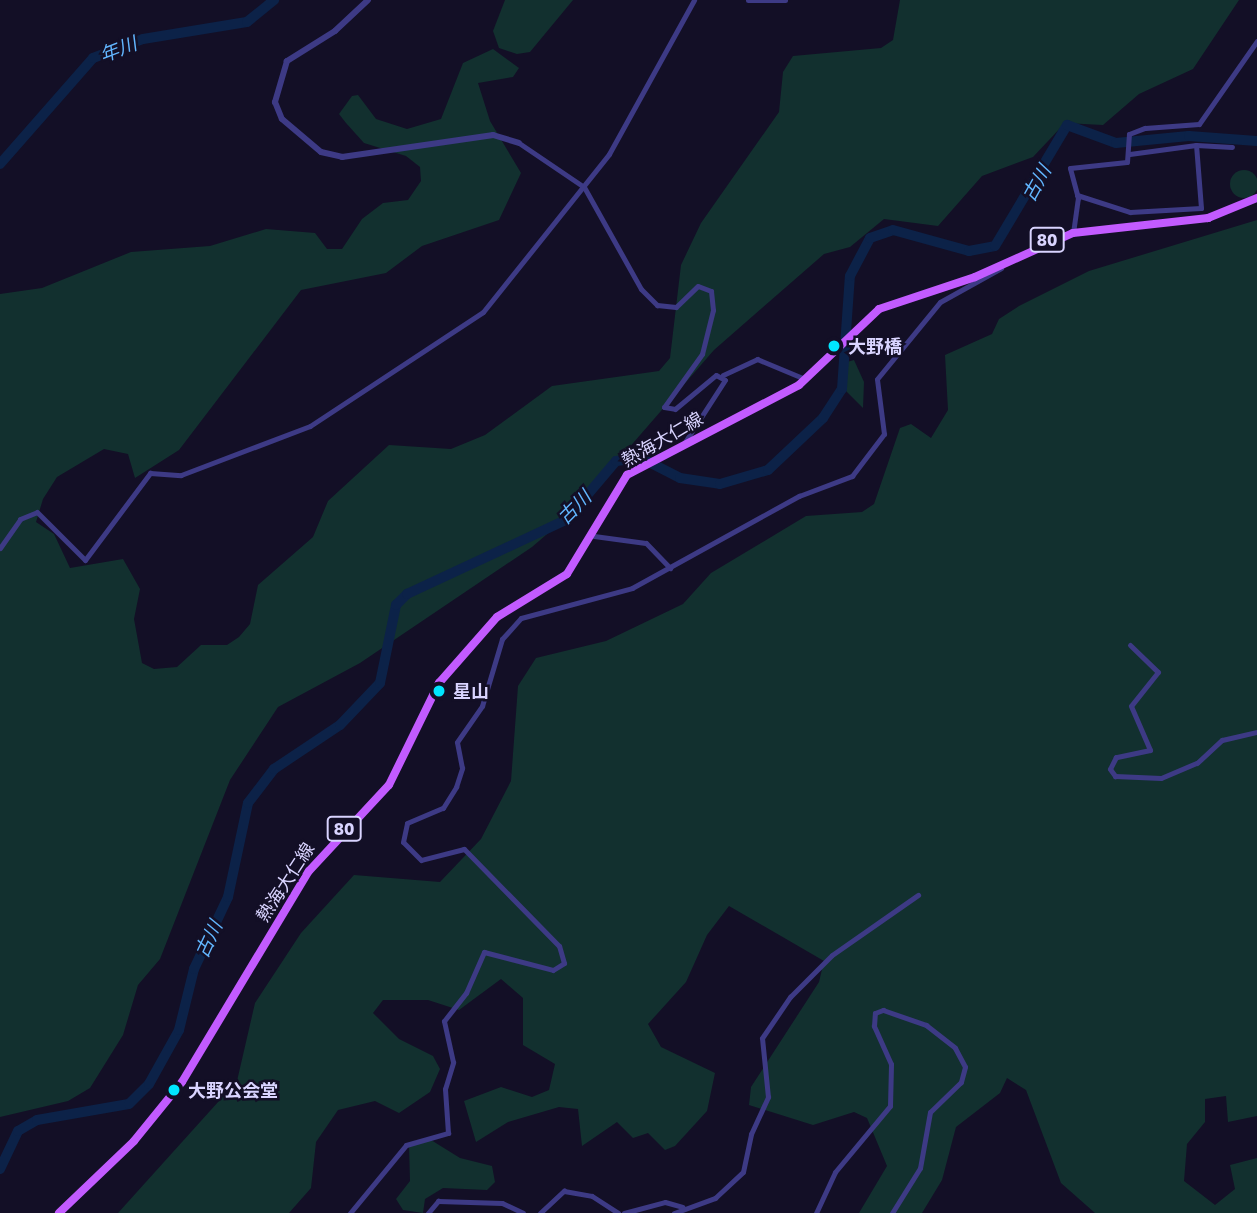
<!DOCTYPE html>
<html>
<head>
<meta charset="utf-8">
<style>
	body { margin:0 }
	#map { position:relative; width:1257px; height:1213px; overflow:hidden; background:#130f26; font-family:"Golos Text","Noto Sans JP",sans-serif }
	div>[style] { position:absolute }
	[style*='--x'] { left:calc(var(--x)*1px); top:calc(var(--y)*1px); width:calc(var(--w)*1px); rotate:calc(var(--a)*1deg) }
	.green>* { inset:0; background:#12302f }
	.round { border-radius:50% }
	.river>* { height:10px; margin:-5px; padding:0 5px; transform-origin:5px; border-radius:5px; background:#0c2248 }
	.minor>* { height:5px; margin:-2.5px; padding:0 2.5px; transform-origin:2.5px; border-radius:2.5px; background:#3d3a85 }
	.tertiary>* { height:6px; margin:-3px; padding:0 3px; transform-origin:3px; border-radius:3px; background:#3d3a85 }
	.primary>* { height:8px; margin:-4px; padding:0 4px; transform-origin:4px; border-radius:4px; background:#c25bff }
	.dots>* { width:19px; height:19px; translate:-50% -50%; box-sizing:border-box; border:4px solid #130f26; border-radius:50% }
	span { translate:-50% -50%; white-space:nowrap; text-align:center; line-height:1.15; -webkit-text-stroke:5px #130f26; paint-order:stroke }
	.shield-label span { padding:2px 5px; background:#130f26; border:2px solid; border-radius:5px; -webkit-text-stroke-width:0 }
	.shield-label { font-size:16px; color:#d9d4ff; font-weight:700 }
	.poi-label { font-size:18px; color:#d9d4ff; font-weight:700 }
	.left { translate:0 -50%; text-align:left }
	.street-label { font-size:18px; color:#d9d4ff }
	.water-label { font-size:19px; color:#62b6ff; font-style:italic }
</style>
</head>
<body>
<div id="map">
	<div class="green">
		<i style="clip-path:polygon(505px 0,573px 0,530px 52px,517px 54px,499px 48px,493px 31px)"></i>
		<i style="clip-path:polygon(900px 0,1239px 0,1193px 69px,1139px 94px,1103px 125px,1065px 123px,1033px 157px,982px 176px,938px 226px,884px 219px,850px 247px,824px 254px,714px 350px,574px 511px,532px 547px,360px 663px,278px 707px,230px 780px,160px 959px,138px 985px,123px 1035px,90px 1088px,68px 1101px,0 1117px,0 294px,42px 288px,131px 252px,210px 246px,266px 229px,315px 233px,327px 249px,342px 249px,362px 219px,383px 203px,408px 200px,421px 181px,420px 167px,406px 156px,364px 143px,346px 123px,339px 114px,352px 96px,358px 95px,376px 119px,407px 129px,441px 119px,463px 63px,493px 49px,519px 68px,513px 77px,478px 83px,490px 121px,521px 173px,499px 220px,422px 246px,386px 273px,301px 290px,179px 450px,135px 478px,128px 454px,104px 449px,57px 477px,43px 499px,36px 522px,54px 534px,70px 568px,123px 559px,140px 589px,134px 619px,142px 663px,154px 669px,177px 667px,201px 645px,227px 645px,239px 637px,250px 624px,258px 585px,313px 537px,328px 501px,389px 445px,451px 449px,485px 435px,552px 386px,659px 371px,670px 358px,681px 265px,701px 223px,779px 112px,783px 72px,793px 56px,881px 48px,893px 40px)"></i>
		<i class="round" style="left:1230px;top:170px;width:28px;height:28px"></i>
		<i style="clip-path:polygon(1257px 220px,1257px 1116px,1228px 1122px,1226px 1096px,1205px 1099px,1205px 1122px,1187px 1144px,1184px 1181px,1215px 1205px,1235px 1189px,1230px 1165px,1257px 1158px,1257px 1213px,1095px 1213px,1061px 1183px,1026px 1090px,1007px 1078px,1000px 1093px,956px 1127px,942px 1180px,922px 1213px,859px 1213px,887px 1166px,867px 1118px,854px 1112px,813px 1125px,749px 1105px,751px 1087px,819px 982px,824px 961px,729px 906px,707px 935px,686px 982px,648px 1024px,661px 1047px,715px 1073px,707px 1111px,675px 1146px,665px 1150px,648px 1133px,633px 1138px,617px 1122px,582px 1146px,578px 1109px,559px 1107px,508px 1122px,476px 1142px,464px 1101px,501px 1087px,532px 1097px,549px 1090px,555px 1064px,523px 1045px,523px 998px,501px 979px,459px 1010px,428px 1000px,383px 1000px,373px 1013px,399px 1039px,433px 1056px,440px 1069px,430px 1092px,399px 1113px,375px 1101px,338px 1110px,316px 1142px,311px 1188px,289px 1213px,118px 1213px,237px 1081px,255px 1003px,301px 933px,354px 875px,440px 882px,481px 839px,511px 781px,518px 686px,536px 658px,606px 641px,683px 604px,711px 573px,806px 516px,862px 512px,874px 504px,900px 428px,911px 424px,931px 438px,948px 410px,945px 355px,992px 334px,999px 319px,1019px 306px,1089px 271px)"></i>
		<i style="clip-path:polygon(854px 360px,864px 382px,863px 408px,845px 390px,847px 362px)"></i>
		<i style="clip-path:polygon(431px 1140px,460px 1158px,492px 1166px,495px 1182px,487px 1190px,443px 1188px,425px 1199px,423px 1213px,403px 1210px,396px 1199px,410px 1181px,409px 1145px)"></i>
	</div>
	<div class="river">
		<i style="--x:0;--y:164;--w:141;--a:-48.7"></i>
		<i style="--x:93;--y:58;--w:53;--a:-20.8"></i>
		<i style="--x:143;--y:39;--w:105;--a:-9.3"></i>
		<i style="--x:247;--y:22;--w:35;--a:-39"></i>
		<i style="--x:0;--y:1169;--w:42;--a:-64.7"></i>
		<i style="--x:18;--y:1131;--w:22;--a:-30"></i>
		<i style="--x:37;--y:1120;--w:93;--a:-9.9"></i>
		<i style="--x:129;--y:1104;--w:28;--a:-45"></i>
		<i style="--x:149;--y:1084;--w:62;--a:-60.9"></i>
		<i style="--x:179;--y:1030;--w:63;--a:-76.2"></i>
		<i style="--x:194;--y:969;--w:80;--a:-64.7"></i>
		<i style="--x:228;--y:897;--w:96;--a:-78"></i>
		<i style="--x:248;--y:803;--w:43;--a:-52.6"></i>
		<i style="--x:274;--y:769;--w:79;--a:-33.7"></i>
		<i style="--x:340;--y:725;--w:58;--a:-46.4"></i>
		<i style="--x:380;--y:683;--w:80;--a:-78.4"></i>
		<i style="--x:396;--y:605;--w:16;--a:-45"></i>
		<i style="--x:407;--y:594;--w:175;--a:-25"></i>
		<i style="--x:566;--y:520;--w:77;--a:-49.7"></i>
		<i style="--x:616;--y:461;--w:25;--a:-7"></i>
		<i style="--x:641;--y:458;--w:44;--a:27.1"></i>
		<i style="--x:680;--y:478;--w:40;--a:8.5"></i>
		<i style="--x:720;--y:484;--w:50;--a:-16.3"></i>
		<i style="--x:768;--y:470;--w:76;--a:-43.4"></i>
		<i style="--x:823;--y:418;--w:35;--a:-57"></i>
		<i style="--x:842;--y:389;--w:113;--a:-86"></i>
		<i style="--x:850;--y:276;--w:43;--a:-62.2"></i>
		<i style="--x:870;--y:238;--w:24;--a:-19"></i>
		<i style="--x:893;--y:230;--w:79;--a:15.4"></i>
		<i style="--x:969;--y:251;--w:26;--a:-11"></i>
		<i style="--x:995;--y:246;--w:141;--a:-59.2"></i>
		<i style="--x:1067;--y:125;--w:52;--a:20.2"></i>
		<i style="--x:1116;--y:143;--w:73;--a:-5.5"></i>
		<i style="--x:1189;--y:136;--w:68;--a:4.2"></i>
	</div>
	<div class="minor">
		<i style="--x:748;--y:0;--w:37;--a:0"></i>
		<i style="--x:519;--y:143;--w:78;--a:34.1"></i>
		<i style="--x:584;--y:187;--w:117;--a:60.8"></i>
		<i style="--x:641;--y:289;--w:23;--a:45"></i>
		<i style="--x:657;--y:305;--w:19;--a:6"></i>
		<i style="--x:676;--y:307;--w:30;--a:-44"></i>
		<i style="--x:698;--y:286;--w:14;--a:21"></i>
		<i style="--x:711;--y:291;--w:19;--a:84"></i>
		<i style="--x:713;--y:310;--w:45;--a:104"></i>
		<i style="--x:702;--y:354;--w:65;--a:125.6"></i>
		<i style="--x:664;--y:407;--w:11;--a:10"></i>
		<i style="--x:675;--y:409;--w:53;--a:-39.7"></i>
		<i style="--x:716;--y:375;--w:10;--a:29"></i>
		<i style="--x:725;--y:380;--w:74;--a:122.8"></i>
		<i style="--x:1196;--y:145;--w:36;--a:3"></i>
		<i style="--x:1077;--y:195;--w:56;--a:17.8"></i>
		<i style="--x:1130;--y:212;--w:71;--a:-3.2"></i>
		<i style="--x:1201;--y:208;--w:63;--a:-94.5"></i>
		<i style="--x:1196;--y:145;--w:67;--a:172.2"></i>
		<i style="--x:1073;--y:233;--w:35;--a:-82"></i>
		<i style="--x:1078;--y:198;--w:31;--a:-105"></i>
		<i style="--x:1070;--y:168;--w:57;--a:-6"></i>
		<i style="--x:1127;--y:162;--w:28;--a:-86"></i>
		<i style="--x:1129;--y:134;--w:17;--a:-21"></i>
		<i style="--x:1145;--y:128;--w:54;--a:-4.2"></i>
		<i style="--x:1199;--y:124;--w:101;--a:-55.1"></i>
		<i style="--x:723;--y:375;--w:38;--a:-25"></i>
		<i style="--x:757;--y:359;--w:52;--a:22.6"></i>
		<i style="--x:594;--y:536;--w:52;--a:7.7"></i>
		<i style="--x:646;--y:543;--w:35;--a:46"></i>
		<i style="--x:0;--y:548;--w:35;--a:-55"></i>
		<i style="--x:20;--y:519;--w:18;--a:-22"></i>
		<i style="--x:37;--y:512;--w:68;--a:45"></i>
		<i style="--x:85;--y:560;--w:109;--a:-53.2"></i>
		<i style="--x:150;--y:473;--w:31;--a:4"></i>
		<i style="--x:181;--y:475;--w:138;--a:-20.8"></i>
		<i style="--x:310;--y:426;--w:207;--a:-33.4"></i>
		<i style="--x:483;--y:312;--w:202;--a:-51.4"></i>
		<i style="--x:609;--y:154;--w:176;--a:-61.1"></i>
		<i style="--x:1130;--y:645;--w:39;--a:44"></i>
		<i style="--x:1158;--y:672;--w:43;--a:128.5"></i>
		<i style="--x:1131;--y:706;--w:48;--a:66.6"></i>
		<i style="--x:1150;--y:750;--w:35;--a:168"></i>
		<i style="--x:1116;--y:757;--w:13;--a:117"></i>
		<i style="--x:1110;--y:769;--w:9;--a:54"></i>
		<i style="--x:1115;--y:776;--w:46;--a:2.5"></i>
		<i style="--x:1161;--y:778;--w:39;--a:-23"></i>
		<i style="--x:1197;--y:763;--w:34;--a:-43"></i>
		<i style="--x:1222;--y:740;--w:36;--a:-13"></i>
		<i style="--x:350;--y:1213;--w:88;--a:-50.5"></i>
		<i style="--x:406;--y:1145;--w:44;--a:-15.9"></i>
		<i style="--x:448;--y:1133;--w:44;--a:-93.9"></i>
		<i style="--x:445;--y:1089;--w:28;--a:-73"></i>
		<i style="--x:453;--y:1062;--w:42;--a:-102.4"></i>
		<i style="--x:444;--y:1021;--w:36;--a:-52"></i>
		<i style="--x:466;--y:993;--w:45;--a:-66.3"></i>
		<i style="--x:484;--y:952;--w:71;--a:14.6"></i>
		<i style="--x:553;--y:970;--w:13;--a:-32"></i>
		<i style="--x:564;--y:963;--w:18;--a:-106"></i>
		<i style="--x:559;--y:946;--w:136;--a:-134.4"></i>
		<i style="--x:464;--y:849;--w:44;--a:165.7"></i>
		<i style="--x:421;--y:860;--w:25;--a:-135"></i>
		<i style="--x:403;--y:842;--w:19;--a:-78"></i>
		<i style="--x:407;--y:823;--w:39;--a:-23"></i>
		<i style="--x:443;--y:808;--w:25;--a:-58"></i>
		<i style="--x:456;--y:787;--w:20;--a:-72"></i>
		<i style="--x:462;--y:768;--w:26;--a:-101"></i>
		<i style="--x:457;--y:742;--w:44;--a:-55.2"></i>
		<i style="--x:482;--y:706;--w:70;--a:-73.4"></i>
		<i style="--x:502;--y:639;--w:28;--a:-48"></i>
		<i style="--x:521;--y:618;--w:115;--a:-15.1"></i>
		<i style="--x:632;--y:588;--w:191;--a:-28.9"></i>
		<i style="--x:799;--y:496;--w:57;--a:-20.7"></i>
		<i style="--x:852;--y:476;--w:53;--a:-52.7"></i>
		<i style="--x:884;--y:434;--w:55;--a:-97.3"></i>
		<i style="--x:877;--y:379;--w:99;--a:-50.7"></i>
		<i style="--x:940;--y:302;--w:70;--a:-29.1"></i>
		<i style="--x:428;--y:1213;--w:16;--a:-50"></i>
		<i style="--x:438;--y:1201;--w:64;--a:1.8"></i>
		<i style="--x:502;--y:1203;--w:23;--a:25"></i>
		<i style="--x:540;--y:1213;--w:33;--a:-43"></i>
		<i style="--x:564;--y:1191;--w:28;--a:10"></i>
		<i style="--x:592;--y:1196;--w:31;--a:33"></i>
		<i style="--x:624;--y:1213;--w:42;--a:-15"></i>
		<i style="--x:665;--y:1202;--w:18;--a:16"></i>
		<i style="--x:674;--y:1213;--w:44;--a:-20.1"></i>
		<i style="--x:715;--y:1198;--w:38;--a:-43"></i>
		<i style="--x:743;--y:1172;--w:39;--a:-78"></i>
		<i style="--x:751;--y:1134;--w:41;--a:-65.3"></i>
		<i style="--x:768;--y:1097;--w:59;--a:-95.8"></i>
		<i style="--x:762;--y:1038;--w:50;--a:-55.7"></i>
		<i style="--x:790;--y:997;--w:59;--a:-45"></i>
		<i style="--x:832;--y:955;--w:105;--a:-34.9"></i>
		<i style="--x:816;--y:1213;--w:45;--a:-65.1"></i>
		<i style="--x:835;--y:1172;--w:86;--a:-50.2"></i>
		<i style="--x:890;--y:1106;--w:42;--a:-88.6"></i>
		<i style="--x:891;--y:1064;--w:42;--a:-114.1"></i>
		<i style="--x:874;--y:1026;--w:13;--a:-86"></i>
		<i style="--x:875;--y:1013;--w:9;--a:-21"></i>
		<i style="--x:883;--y:1010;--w:46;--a:19.2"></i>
		<i style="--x:926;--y:1025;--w:37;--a:38"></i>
		<i style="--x:955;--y:1048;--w:21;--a:62"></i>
		<i style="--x:965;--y:1067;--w:16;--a:105"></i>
		<i style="--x:961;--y:1082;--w:43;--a:135.9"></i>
		<i style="--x:930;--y:1112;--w:57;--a:100.1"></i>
		<i style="--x:920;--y:1168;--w:53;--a:121.9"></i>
	</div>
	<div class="tertiary">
		<i style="--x:368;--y:0;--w:45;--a:136.8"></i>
		<i style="--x:335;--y:31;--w:57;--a:148"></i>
		<i style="--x:287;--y:61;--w:43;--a:106.3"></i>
		<i style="--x:275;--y:102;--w:18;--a:68"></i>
		<i style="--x:282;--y:119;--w:51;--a:40.2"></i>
		<i style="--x:321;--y:152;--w:22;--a:13"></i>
		<i style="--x:342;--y:157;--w:153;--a:-8.3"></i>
		<i style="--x:493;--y:135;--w:27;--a:17"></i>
	</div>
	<div class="primary">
		<i style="--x:59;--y:1213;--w:104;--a:-43.8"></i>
		<i style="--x:134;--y:1141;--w:76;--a:-50.9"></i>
		<i style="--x:182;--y:1082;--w:246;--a:-59"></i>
		<i style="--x:309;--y:871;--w:117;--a:-47.1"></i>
		<i style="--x:389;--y:785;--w:114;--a:-63.9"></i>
		<i style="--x:439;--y:683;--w:88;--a:-48.7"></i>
		<i style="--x:497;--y:617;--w:82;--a:-31.6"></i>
		<i style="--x:567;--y:574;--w:116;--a:-58.8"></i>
		<i style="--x:627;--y:475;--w:194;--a:-27.6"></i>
		<i style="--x:799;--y:385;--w:110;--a:-43.5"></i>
		<i style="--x:879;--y:309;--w:101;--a:-18.4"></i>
		<i style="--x:975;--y:277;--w:107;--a:-24.2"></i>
		<i style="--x:1073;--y:233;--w:136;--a:-6.3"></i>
		<i style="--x:1208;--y:218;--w:53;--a:-22.2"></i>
	</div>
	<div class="dots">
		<i style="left:834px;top:346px;background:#00e5ff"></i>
		<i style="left:439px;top:691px;background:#00e5ff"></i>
		<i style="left:174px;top:1090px;background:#00e5ff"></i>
	</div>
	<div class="shield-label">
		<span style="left:1047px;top:240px">80</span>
		<span style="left:344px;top:829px">80</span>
	</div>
	<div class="poi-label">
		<span class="left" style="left:848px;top:346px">大野橋</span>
		<span class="left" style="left:453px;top:691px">星山</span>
		<span class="left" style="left:188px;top:1090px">大野公会堂</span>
	</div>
	<div class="street-label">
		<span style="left:662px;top:439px;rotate:-30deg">熱海大仁線</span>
		<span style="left:285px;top:882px;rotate:-57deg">熱海大仁線</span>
	</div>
	<div class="water-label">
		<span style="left:118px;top:49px;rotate:-21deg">年川</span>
		<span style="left:1036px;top:183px;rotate:-61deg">古川</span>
		<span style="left:574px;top:507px;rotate:-45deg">古川</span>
		<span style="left:208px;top:939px;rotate:-65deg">古川</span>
	</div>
</div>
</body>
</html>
